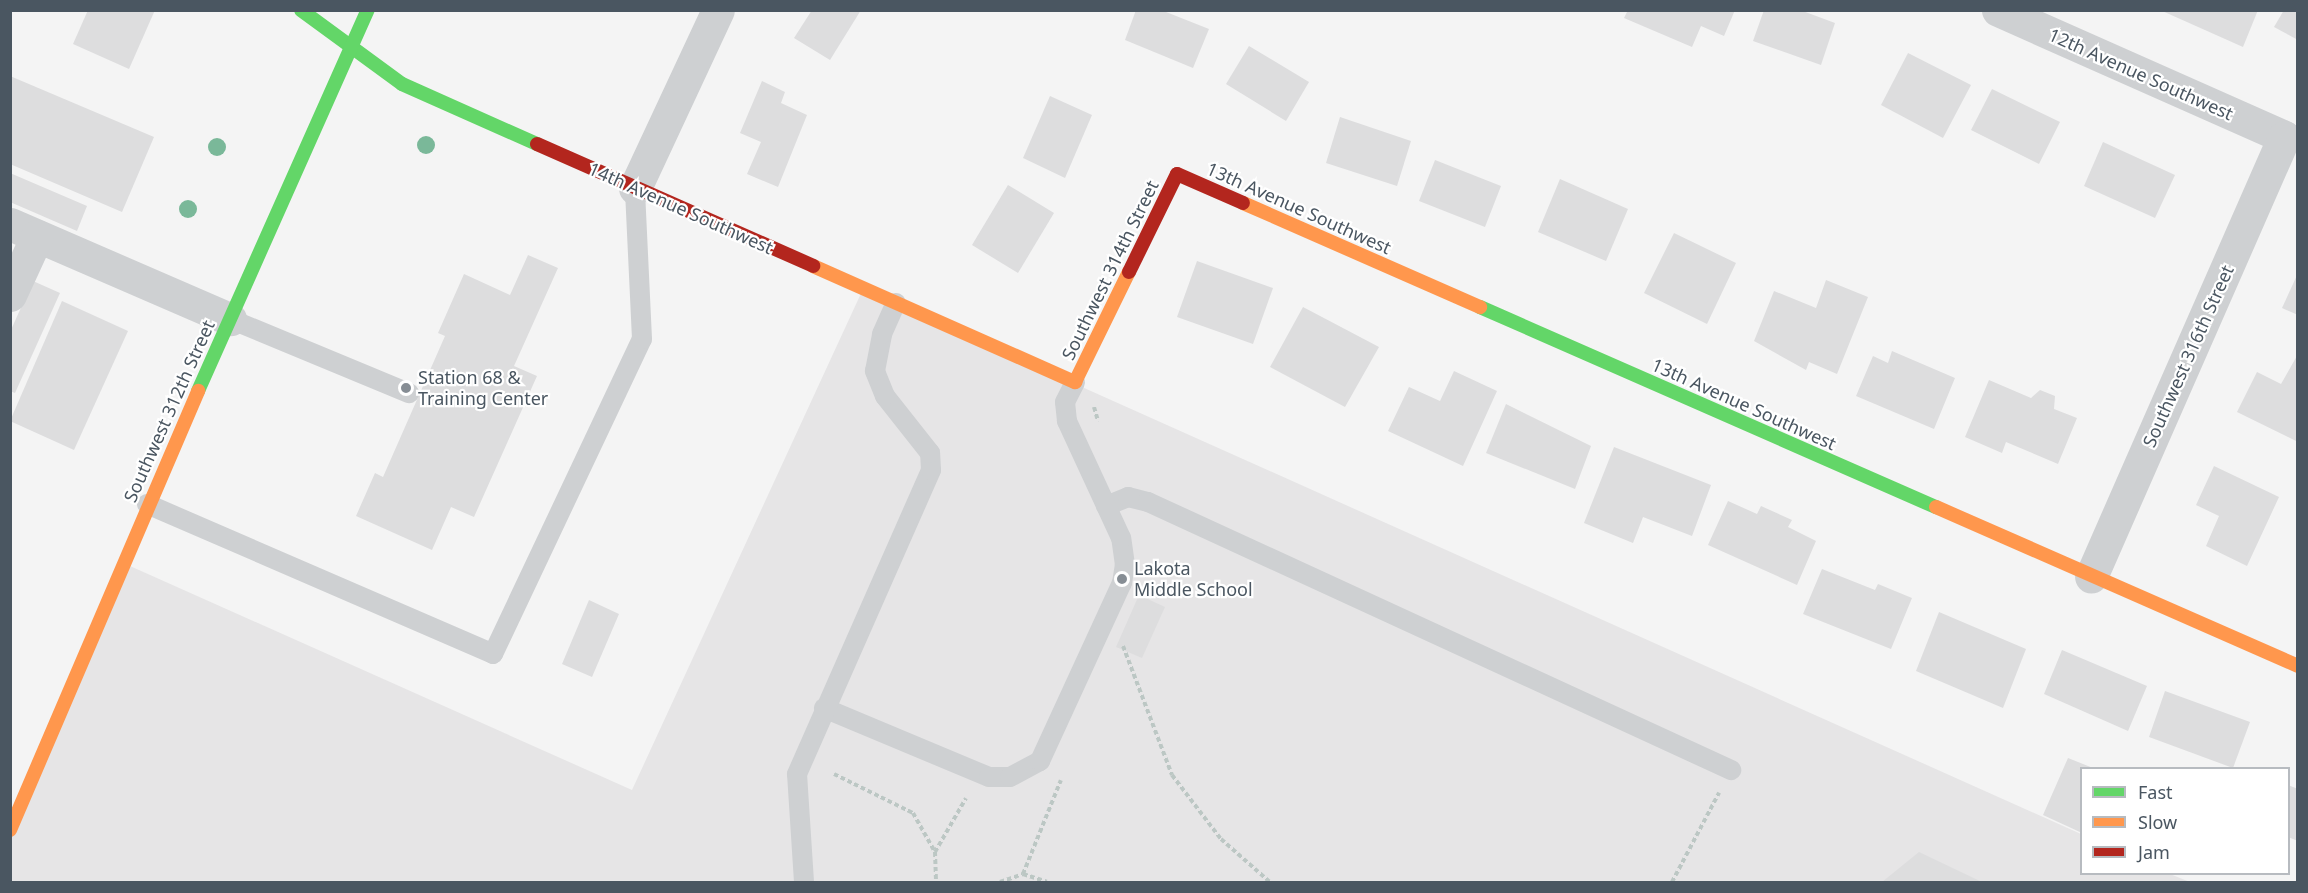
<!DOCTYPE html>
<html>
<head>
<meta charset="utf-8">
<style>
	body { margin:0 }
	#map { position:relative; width:2308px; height:893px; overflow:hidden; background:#f4f4f4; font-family:"Noto Sans",sans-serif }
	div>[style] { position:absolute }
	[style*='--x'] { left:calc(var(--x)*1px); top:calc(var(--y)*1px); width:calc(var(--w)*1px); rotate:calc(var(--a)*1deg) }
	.education>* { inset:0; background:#e6e5e6 }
	.building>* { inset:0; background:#ddddde }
	.path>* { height:4px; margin-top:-2px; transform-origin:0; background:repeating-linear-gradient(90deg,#bcc7c4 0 4.5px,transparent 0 7.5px) }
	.lane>* { height:20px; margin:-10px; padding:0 10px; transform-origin:10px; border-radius:10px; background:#ced0d2 }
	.street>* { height:33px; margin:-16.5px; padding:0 16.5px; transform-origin:16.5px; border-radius:16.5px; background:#ced0d2 }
	.fast>* { height:14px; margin:-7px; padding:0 7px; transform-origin:7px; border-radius:7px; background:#63d668 }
	.slow>* { height:14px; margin:-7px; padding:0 7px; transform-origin:7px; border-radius:7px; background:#ff974d }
	.jam>* { height:14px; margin:-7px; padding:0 7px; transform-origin:7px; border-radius:7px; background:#b3261e }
	.trees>* { width:18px; height:18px; margin:-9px; border-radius:50%; background:#7ab899 }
	.dots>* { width:16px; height:16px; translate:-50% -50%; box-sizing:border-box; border:3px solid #fff; border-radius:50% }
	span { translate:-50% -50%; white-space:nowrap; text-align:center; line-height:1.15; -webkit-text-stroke:4.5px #fff; paint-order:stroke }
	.street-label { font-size:18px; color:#4a5661 }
	.poi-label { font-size:18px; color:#4a5661 }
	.left { translate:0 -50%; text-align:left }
	.frame { position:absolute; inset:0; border:12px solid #4a5661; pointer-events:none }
	.legend { position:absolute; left:2080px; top:767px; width:210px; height:108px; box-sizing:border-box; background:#fff; border:2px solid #b7bbc0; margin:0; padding:8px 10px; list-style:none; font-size:18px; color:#4a5661 }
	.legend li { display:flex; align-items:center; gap:12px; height:30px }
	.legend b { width:30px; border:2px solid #b7bbc0 }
</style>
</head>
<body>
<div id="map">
	<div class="education">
		<i style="clip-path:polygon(863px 289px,2081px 834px,2082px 874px,2170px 874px,2190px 882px,11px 882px,11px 830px,121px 562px,632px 790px)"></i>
	</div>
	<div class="building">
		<i style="clip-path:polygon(88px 10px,155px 10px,129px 69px,73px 44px)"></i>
		<i style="clip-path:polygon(812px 10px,861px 10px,830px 60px,794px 38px)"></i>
		<i style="clip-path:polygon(1136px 10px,1161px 10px,1209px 29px,1193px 68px,1125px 40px)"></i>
		<i style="clip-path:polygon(1628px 10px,1735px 10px,1724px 36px,1701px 26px,1692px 47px,1624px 18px)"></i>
		<i style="clip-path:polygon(1764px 10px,1800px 10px,1835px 23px,1821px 65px,1753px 41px)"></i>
		<i style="clip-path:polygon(2160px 10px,2258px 10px,2243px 47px)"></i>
		<i style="clip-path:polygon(2284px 10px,2298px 10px,2298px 40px,2274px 27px)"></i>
		<i style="clip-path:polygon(1249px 46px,1309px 82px,1286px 121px,1226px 84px)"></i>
		<i style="clip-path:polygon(1908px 53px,1971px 85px,1943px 138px,1881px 105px)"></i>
		<i style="clip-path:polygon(10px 76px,154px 137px,122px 212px,10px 164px)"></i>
		<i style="clip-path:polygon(762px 81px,785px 92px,781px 103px,807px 115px,778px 187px,747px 174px,761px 142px,740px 133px)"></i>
		<i style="clip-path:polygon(1992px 89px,2060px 122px,2039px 164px,1971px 130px)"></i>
		<i style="clip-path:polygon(1050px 96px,1092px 115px,1065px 178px,1023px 158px)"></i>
		<i style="clip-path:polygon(1340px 117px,1411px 141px,1397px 186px,1326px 163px)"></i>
		<i style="clip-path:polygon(2103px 142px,2175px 175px,2155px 218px,2084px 186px)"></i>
		<i style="clip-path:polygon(1435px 160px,1501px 186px,1485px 227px,1419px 201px)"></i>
		<i style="clip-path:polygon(10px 173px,87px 206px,77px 231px,10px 202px)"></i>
		<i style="clip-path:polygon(1560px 179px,1628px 209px,1606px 261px,1538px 232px)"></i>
		<i style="clip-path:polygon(1008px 185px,1054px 213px,1018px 273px,972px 245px)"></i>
		<i style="clip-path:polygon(1674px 233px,1736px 263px,1707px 324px,1644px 293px)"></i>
		<i style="clip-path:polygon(528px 255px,558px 268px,514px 366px,537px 376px,474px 517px,451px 507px,432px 550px,356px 516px,375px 473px,383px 477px,445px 336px,438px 333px,464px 274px,510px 295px)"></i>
		<i style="clip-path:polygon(1197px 261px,1273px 288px,1253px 344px,1177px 317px)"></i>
		<i style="clip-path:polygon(2298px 273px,2298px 315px,2282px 308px)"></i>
		<i style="clip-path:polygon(1826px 280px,1868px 297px,1837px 374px,1809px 362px,1806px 370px,1754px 341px,1774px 291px,1816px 308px)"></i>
		<i style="clip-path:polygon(33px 281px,60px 293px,15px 393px,10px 391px,10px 332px)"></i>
		<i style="clip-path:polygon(62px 301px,128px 331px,74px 450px,10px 421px)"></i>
		<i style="clip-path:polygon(1303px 307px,1379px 347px,1345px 407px,1270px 367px)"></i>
		<i style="clip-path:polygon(1892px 351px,1955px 378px,1934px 429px,1856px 396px,1873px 356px,1888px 363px)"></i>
		<i style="clip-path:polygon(2298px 354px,2298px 442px,2237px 412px,2257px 372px,2281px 384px)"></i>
		<i style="clip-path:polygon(1454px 371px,1497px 391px,1463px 466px,1388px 431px,1409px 387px,1440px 401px)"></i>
		<i style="clip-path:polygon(1989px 380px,2031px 398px,2040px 390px,2055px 396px,2054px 409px,2077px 418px,2058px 464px,2006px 442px,2002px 453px,1965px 437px)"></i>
		<i style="clip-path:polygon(1506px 404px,1591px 446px,1575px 489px,1486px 453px)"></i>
		<i style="clip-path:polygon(1614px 447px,1711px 485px,1692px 536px,1643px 517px,1633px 543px,1584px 523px)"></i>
		<i style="clip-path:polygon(2214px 466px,2279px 497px,2247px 566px,2206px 546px,2219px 516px,2196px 505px)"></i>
		<i style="clip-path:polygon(1728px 501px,1757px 514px,1761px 506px,1792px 520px,1788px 527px,1816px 541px,1797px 585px,1708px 545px)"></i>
		<i style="clip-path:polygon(1822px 569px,1875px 590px,1878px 584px,1912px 598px,1891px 649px,1803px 614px)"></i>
		<i style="clip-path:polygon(1139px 595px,1165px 607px,1142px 658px,1116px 647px)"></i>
		<i style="clip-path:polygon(589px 600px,619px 614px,592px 677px,562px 664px)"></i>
		<i style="clip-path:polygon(1939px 612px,2026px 649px,2003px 708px,1916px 671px)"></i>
		<i style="clip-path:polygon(2062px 650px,2147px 686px,2128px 731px,2044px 694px)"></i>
		<i style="clip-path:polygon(2165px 691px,2250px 722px,2233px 768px,2149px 737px)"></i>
		<i style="clip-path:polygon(2068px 758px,2093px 768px,2082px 768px,2082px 833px,2043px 815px)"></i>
		<i style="clip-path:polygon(2288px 785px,2298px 789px,2298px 841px,2288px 837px)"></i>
		<i style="clip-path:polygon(1919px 852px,1982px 882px,1882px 882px)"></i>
	</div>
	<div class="path">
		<i style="--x:1094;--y:407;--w:15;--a:74"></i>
		<i style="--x:1123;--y:646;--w:138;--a:69.2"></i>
		<i style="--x:1172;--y:775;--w:81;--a:52.6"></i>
		<i style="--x:1221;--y:839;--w:65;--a:41.3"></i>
		<i style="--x:834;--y:774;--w:88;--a:26.3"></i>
		<i style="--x:913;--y:813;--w:45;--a:60.6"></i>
		<i style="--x:935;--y:852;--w:30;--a:88"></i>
		<i style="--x:935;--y:852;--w:62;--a:-60.1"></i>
		<i style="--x:1023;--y:874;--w:101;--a:-68"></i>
		<i style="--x:1000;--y:882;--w:24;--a:-19"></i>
		<i style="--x:1023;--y:874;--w:25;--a:18"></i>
		<i style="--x:1672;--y:882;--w:101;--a:-62.2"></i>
	</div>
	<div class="lane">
		<i style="--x:230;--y:319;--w:194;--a:22.5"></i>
		<i style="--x:147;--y:504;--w:377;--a:23.4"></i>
		<i style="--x:493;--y:654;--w:348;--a:-64.7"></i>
		<i style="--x:642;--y:339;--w:151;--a:-92.7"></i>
		<i style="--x:1106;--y:506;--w:24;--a:-22"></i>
		<i style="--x:1128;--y:497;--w:21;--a:14"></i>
		<i style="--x:1148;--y:502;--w:642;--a:24.69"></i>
		<i style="--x:824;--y:708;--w:179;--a:22.7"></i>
		<i style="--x:989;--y:777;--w:21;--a:0"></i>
		<i style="--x:1010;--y:777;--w:34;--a:-28"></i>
		<i style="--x:1040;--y:761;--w:196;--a:-65.3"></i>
		<i style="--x:1122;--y:583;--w:18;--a:-81"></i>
		<i style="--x:1125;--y:565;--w:27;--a:-98"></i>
		<i style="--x:1121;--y:538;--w:129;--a:-114.8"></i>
		<i style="--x:1067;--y:421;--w:19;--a:-96"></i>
		<i style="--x:1065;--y:402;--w:22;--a:-63"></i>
		<i style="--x:804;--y:882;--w:108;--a:-93.7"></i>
		<i style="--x:797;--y:774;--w:332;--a:-66.2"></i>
		<i style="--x:931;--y:470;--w:17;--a:-93"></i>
		<i style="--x:930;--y:453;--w:73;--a:-128.3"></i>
		<i style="--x:885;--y:396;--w:27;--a:-112"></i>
		<i style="--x:875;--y:371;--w:38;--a:-79"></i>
		<i style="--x:882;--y:334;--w:34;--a:-66"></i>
	</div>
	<div class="street">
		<i style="--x:1998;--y:10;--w:313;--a:23.9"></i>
		<i style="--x:2284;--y:137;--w:480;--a:113.7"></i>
		<i style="--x:635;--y:188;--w:196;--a:-65"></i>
		<i style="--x:10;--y:224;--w:240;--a:23.4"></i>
		<i style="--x:10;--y:295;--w:65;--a:-65.4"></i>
	</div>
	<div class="fast">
		<i style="--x:301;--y:10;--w:125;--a:36.2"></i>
		<i style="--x:402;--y:84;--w:148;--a:24"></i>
		<i style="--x:1480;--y:307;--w:498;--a:23.7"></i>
		<i style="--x:198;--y:391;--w:417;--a:-66"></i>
	</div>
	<div class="slow">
		<i style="--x:1243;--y:203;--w:259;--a:23.7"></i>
		<i style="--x:813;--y:266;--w:287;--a:23.9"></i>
		<i style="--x:1075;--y:382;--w:123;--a:-63.9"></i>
		<i style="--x:1936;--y:507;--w:395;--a:23.7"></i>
		<i style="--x:10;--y:830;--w:478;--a:-66.8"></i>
	</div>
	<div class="jam">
		<i style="--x:537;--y:144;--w:302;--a:23.8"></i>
		<i style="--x:1129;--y:272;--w:109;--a:-63.9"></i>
		<i style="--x:1177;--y:174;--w:72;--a:23.7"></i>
	</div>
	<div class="trees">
		<i style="left:426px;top:145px"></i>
		<i style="left:217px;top:147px"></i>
		<i style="left:188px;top:209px"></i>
	</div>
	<div class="dots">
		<i style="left:406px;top:388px;background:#868d94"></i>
		<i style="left:1122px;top:579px;background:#868d94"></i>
	</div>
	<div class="street-label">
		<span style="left:2141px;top:74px;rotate:24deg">12th Avenue Southwest</span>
		<span style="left:681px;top:208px;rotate:24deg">14th Avenue Southwest</span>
		<span style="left:1299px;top:208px;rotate:24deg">13th Avenue Southwest</span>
		<span style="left:1110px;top:270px;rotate:-64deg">Southwest 314th Street</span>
		<span style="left:2188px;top:356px;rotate:-66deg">Southwest 316th Street</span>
		<span style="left:1744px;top:404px;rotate:24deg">13th Avenue Southwest</span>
		<span style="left:169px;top:411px;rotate:-66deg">Southwest 312th Street</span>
	</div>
	<div class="poi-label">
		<span class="left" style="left:418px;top:388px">Station 68 &amp;<br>Training Center</span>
		<span class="left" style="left:1134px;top:579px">Lakota<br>Middle School</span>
	</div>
	<div class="frame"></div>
	<ul class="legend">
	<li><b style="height:8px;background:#63d668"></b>Fast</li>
	<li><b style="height:8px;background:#ff974d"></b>Slow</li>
	<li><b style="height:8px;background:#b3261e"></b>Jam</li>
	</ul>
</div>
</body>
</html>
